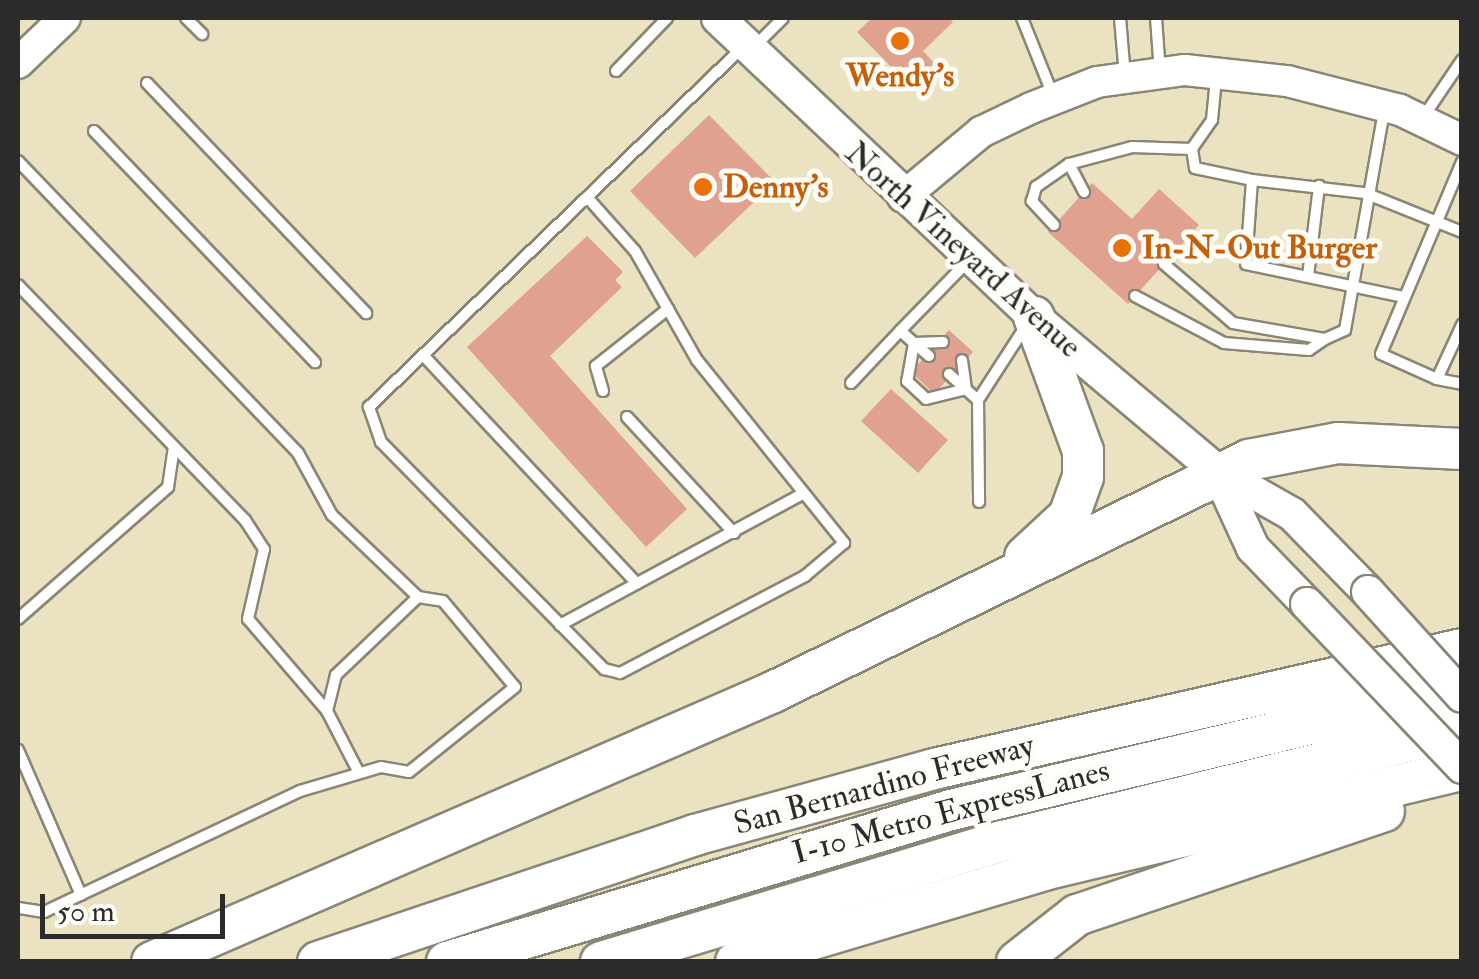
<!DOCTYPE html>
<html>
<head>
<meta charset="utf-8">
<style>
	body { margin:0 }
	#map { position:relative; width:1479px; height:979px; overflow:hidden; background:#eae2c1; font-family:"IM FELL Double Pica",serif }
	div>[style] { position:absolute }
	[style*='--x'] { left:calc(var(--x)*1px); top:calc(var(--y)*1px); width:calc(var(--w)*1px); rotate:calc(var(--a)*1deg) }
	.building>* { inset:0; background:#e1a18f }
	.roads { filter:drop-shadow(2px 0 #8a8676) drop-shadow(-2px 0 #8a8676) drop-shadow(0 2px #8a8676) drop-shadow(0 -2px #8a8676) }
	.lane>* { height:10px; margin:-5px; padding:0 5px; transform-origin:5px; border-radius:5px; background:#fff }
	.secondary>* { height:30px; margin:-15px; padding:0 15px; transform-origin:15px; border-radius:15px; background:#fff }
	.primary>* { height:32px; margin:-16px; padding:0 16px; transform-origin:16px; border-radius:16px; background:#fff }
	.highway>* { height:40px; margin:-20px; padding:0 20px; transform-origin:20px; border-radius:20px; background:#fff }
	.bridges { filter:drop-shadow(2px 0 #8a8676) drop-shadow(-2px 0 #8a8676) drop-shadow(0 2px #8a8676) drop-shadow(0 -2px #8a8676) }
	.primary-bridge>* { height:32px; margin:-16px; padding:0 16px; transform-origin:16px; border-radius:16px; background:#fff }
	.dots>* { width:28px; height:28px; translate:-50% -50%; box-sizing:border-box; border:5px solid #fdfcf7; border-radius:50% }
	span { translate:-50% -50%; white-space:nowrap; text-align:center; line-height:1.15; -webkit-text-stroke:10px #fdfcf7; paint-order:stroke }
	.food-label { font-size:32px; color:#c56008; font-weight:700 }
	.left { translate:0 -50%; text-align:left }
	.street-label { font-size:32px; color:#2b2b2b }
	.frame { position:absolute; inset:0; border:20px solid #2b2b2b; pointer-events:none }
	.scale { position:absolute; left:40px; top:894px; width:185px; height:45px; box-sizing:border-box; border:5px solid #2b2b2b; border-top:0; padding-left:12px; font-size:30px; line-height:35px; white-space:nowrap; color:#2b2b2b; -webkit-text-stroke:8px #fdfcf7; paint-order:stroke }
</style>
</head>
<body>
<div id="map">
	<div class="building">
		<i style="clip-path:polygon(872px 18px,949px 18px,953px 22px,923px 51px,935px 64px,919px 80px,906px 66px,898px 74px,857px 32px)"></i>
		<i style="clip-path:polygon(709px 115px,775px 182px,695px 258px,630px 191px)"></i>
		<i style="clip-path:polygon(1092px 183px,1132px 219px,1159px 189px,1199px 225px,1128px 304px,1048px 232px)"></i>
		<i style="clip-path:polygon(587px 236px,623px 272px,615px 280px,622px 287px,550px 356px,687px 509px,646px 547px,467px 347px)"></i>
		<i style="clip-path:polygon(949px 330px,973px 352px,934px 394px,911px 372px)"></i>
		<i style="clip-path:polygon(891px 389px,948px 440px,918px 473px,861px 421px)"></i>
	</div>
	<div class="roads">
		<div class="lane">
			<i style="--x:186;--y:18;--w:23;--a:45"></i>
			<i style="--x:1022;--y:18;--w:81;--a:68.2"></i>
			<i style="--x:1120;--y:18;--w:58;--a:85.1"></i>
			<i style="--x:1156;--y:18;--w:54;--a:85.8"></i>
			<i style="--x:756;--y:45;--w:38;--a:-45"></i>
			<i style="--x:616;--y:71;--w:74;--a:-46.1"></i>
			<i style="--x:1216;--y:79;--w:41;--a:95.6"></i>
			<i style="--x:1212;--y:120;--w:35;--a:125"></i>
			<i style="--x:1192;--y:149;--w:19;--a:81"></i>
			<i style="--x:1195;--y:168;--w:58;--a:11.9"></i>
			<i style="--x:147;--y:83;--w:318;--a:46.4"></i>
			<i style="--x:1422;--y:119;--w:71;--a:-55.9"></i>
			<i style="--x:94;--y:131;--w:320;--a:46.3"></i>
			<i style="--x:18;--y:161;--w:405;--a:46.2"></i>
			<i style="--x:298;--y:453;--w:71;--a:61.3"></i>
			<i style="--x:332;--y:515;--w:119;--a:43.6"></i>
			<i style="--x:418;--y:597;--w:25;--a:9"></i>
			<i style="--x:443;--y:601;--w:112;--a:50.1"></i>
			<i style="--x:515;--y:687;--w:136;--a:141.3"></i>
			<i style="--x:409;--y:772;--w:28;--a:-170"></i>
			<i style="--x:381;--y:767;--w:84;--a:163.5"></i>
			<i style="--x:300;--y:791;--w:283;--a:154.7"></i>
			<i style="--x:44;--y:912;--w:26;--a:-171"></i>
			<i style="--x:1462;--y:162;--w:208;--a:112.9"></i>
			<i style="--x:1381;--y:354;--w:61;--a:24.1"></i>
			<i style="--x:1437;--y:379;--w:60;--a:-65.2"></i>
			<i style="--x:1084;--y:192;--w:32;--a:-118"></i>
			<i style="--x:1069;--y:164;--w:65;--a:-15.1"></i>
			<i style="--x:1132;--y:147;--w:60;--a:1.9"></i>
			<i style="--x:587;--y:197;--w:72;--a:48.4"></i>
			<i style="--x:635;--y:251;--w:125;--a:60.4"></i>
			<i style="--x:697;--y:360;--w:235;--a:51.2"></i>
			<i style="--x:844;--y:543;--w:51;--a:139.8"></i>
			<i style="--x:805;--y:576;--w:209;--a:152.3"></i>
			<i style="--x:620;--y:673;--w:16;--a:-166"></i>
			<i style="--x:604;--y:669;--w:318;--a:-134.5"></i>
			<i style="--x:381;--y:442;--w:37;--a:-109"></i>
			<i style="--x:369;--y:407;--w:519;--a:-43.91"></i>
			<i style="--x:1054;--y:225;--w:33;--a:-133"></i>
			<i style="--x:1032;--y:201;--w:15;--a:-74"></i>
			<i style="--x:1036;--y:187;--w:40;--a:-34.9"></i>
			<i style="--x:1164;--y:264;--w:91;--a:40.5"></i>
			<i style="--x:1233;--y:323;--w:93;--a:9.9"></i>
			<i style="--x:1325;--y:339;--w:22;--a:-24"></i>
			<i style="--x:1345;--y:330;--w:221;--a:-79.9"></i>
			<i style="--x:1308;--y:276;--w:91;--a:-83"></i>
			<i style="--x:18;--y:285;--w:327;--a:46"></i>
			<i style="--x:245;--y:520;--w:35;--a:57"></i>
			<i style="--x:264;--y:549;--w:72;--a:102.9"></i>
			<i style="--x:248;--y:619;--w:121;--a:49.3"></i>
			<i style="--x:1135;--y:296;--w:101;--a:27.8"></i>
			<i style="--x:1224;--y:343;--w:85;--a:4.7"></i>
			<i style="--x:1309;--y:350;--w:19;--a:-35"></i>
			<i style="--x:1404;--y:297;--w:161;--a:-168.2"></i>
			<i style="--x:1246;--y:264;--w:84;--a:-85.9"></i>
			<i style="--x:1252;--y:180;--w:114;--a:6.6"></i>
			<i style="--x:1365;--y:193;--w:105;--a:21.9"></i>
			<i style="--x:943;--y:342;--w:29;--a:178"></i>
			<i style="--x:914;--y:343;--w:39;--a:100"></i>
			<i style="--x:907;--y:381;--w:26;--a:43"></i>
			<i style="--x:926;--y:399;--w:41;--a:-14"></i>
			<i style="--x:966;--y:389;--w:29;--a:-98"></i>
			<i style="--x:423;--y:355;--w:313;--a:46.9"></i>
			<i style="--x:929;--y:356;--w:38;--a:-139"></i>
			<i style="--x:900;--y:331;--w:96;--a:-45.8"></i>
			<i style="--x:949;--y:374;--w:39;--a:42"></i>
			<i style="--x:978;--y:400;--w:90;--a:-57.2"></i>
			<i style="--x:1437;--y:379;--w:25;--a:11"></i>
			<i style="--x:851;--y:383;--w:71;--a:-46.7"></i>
			<i style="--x:603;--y:391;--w:26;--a:-106"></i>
			<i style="--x:596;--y:366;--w:92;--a:-38.4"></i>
			<i style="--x:978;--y:400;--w:102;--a:89.4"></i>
			<i style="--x:627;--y:417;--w:158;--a:47.3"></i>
			<i style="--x:18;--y:619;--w:200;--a:-41.3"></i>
			<i style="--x:168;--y:487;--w:40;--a:-81.5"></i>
			<i style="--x:560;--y:625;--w:277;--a:-28.4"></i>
			<i style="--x:18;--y:750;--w:158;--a:66.5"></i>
			<i style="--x:359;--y:773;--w:70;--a:-117.3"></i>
			<i style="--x:327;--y:711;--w:37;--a:-76"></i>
			<i style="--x:336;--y:675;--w:113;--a:-43.6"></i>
		</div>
		<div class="secondary">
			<i style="--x:18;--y:63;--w:65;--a:-43.8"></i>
			<i style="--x:903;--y:197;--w:102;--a:-39.8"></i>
			<i style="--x:981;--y:132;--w:55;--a:-25.6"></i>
			<i style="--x:1031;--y:108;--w:71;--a:-21.5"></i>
			<i style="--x:1097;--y:82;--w:89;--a:-7.8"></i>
			<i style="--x:1185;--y:70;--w:103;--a:6.2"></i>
			<i style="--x:1287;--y:81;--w:117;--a:14.4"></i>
			<i style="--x:1400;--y:110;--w:69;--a:25.8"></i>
		</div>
		<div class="primary">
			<i style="--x:718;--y:18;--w:435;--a:43.4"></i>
			<i style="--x:1034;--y:317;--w:241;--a:40.1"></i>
			<i style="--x:1218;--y:472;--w:85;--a:29.6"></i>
			<i style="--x:1292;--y:514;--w:109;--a:45.7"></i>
			<i style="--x:1218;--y:472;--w:84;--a:65.3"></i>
			<i style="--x:1253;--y:548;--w:78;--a:46"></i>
		</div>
		<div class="highway">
			<i style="--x:1025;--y:557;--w:60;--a:-43"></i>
			<i style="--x:1069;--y:516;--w:41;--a:-70.3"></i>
			<i style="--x:1083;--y:477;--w:26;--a:-90"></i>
			<i style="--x:1083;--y:451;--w:143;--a:-110.1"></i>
			<i style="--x:152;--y:962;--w:677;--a:-23.5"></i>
			<i style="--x:773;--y:692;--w:530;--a:-25.98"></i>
			<i style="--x:1249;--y:460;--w:91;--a:-10.8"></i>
			<i style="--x:1338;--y:443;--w:124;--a:2.8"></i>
			<i style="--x:318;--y:962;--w:398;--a:-18.6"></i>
			<i style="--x:695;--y:835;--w:248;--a:-15.4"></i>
			<i style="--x:934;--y:769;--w:541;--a:-12.8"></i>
			<i style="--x:447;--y:962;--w:526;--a:-16.78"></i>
			<i style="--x:951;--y:810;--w:525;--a:-13.43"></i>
			<i style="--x:601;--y:962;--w:420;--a:-16.8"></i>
			<i style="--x:1003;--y:841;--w:473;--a:-13.8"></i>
			<i style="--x:736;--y:962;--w:321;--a:-16.6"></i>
			<i style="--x:1044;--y:870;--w:430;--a:-13.5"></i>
			<i style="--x:1017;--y:962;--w:76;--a:-38.1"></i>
			<i style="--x:1077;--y:915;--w:324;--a:-18.7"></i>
		</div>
	</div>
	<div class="bridges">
		<div class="primary-bridge">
			<i style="--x:1368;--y:592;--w:140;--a:47.9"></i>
			<i style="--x:1307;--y:604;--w:225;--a:46.4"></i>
		</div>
	</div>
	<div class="dots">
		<i style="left:900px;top:41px;background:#e8710a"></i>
		<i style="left:703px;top:187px;background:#e8710a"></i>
		<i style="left:1122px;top:248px;background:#e8710a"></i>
	</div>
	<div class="food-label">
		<span style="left:900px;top:76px">Wendy's</span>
		<span class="left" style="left:723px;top:187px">Denny's</span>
		<span class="left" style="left:1142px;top:248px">In-N-Out Burger</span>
	</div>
	<div class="street-label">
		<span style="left:963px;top:250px;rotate:42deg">North Vineyard Avenue</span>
		<span style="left:884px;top:785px;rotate:-15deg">San Bernardino Freeway</span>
		<span style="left:951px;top:812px;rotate:-15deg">I-10 Metro ExpressLanes</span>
	</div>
	<div class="frame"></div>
	<div class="scale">50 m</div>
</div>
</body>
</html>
